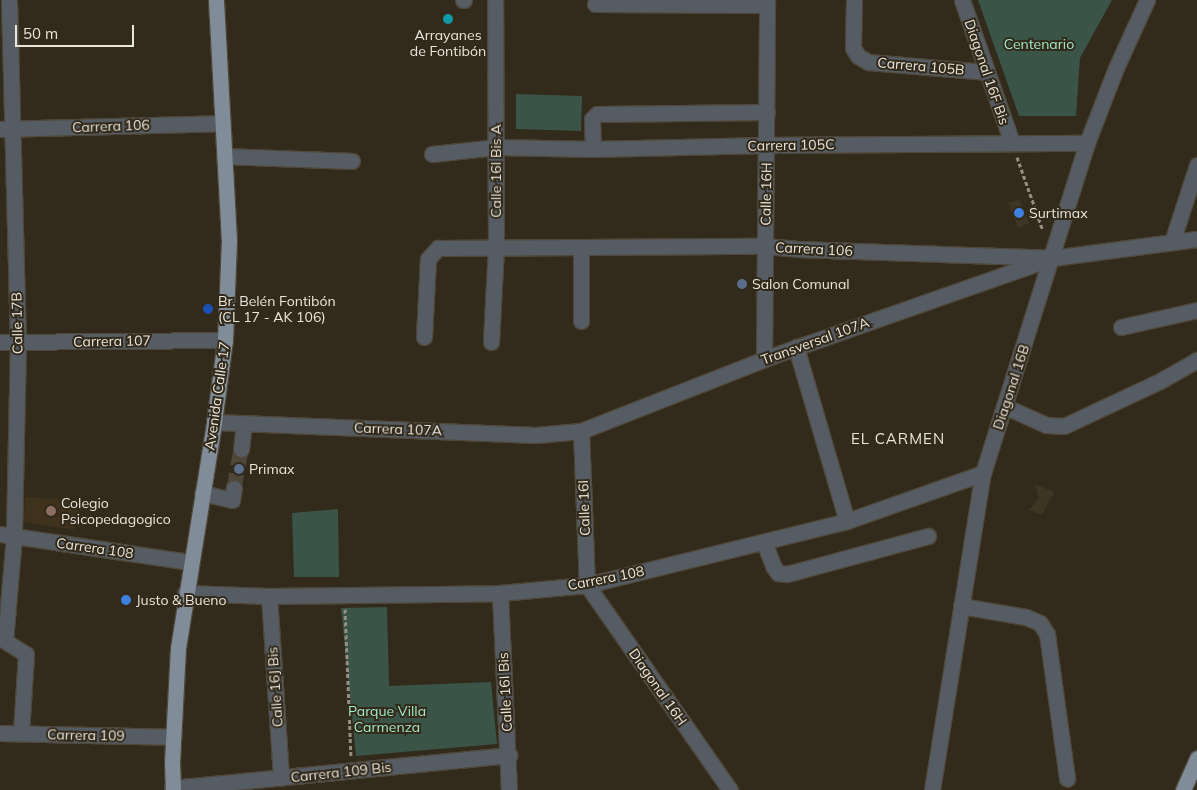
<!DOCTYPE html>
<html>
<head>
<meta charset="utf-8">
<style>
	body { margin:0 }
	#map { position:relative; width:1197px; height:790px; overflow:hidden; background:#322a1b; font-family:Mulish,sans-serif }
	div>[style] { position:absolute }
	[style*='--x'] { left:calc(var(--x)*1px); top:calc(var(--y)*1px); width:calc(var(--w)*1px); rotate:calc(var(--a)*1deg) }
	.commercial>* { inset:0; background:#3e3525 }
	.built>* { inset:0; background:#3e321c }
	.green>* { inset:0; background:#3b5448 }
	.minor-tunnel>* { height:15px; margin-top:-7.5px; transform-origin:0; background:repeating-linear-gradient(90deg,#4e4638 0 15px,transparent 0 23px) }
	.path>* { height:3px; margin-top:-1.5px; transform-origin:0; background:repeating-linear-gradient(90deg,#958e82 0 4px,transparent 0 6.5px) }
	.roads { filter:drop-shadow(1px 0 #4f483a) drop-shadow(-1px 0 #4f483a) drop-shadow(0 1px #4f483a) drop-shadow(0 -1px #4f483a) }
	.minor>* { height:15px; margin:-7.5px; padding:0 7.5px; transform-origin:7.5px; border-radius:7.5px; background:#565c63 }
	.major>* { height:15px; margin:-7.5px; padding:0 7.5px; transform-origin:7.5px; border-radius:7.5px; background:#808d99 }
	.dots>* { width:14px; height:14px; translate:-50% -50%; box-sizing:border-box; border:2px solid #322a1b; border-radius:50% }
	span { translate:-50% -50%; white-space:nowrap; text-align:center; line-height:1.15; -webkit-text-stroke:4px #322a1b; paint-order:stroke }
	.poi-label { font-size:14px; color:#eae5db }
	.left { translate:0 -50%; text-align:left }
	.park-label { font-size:14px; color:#a2e9c7 }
	.street-label { font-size:14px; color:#eae5db }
	.neighbourhood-label { font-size:15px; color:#eae5db; letter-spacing:1px }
	.scale { position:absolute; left:15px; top:25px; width:119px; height:22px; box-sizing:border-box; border:2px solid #eae5db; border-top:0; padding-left:6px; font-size:15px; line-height:18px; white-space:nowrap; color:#eae5db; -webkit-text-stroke:4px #322a1b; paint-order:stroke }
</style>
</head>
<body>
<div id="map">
	<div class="commercial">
		<i style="clip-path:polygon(1020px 199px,1029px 223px,1018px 228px,1008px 203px)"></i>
		<i style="clip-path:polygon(1035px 484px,1054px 492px,1042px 515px,1029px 510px,1039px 498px)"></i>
	</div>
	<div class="built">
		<i style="clip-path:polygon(25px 497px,79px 500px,74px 530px,24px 522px)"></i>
	</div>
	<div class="green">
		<i style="clip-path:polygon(978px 0,1112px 0,1080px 58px,1076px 116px,1019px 116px)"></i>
		<i style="clip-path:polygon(516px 94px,582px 96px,581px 131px,516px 129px)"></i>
		<i style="clip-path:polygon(338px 509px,339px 577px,294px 577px,292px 513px)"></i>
		<i style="clip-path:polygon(387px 607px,389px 686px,491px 682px,497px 744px,356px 756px,341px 608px)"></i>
	</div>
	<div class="minor-tunnel">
		<i style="--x:234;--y:488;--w:40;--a:-80"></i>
	</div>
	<div class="path">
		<i style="--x:1017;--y:157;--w:78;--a:70.6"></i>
		<i style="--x:345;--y:609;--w:147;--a:87.7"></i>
	</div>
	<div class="roads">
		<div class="minor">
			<i style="--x:9;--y:0;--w:342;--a:88.5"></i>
			<i style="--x:18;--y:342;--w:194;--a:91.2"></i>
			<i style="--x:14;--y:536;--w:105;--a:94.9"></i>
			<i style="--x:5;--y:641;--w:25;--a:32"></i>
			<i style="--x:26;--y:654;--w:79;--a:93.6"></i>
			<i style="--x:463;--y:0;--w:1;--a:0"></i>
			<i style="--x:854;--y:0;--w:48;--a:91.2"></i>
			<i style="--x:853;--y:48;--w:9;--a:58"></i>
			<i style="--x:858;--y:56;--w:12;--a:31"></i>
			<i style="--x:868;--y:62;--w:118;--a:4.8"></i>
			<i style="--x:962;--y:0;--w:151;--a:70.7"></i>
			<i style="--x:595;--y:4;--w:172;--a:0.3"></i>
			<i style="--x:0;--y:129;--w:222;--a:-1.5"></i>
			<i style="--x:593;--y:149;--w:30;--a:-92"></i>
			<i style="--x:592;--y:119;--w:7;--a:-45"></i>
			<i style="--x:597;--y:114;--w:170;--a:-0.7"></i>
			<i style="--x:432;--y:154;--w:64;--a:-6.2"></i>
			<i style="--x:496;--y:147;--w:97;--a:1.2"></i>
			<i style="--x:593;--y:149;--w:173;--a:-1.3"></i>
			<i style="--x:766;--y:145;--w:321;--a:-0.4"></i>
			<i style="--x:224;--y:156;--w:128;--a:2.2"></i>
			<i style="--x:1172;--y:242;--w:81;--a:-72"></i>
			<i style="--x:581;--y:249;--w:72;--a:90"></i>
			<i style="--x:1121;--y:327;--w:78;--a:-12.6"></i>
			<i style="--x:424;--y:337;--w:78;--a:-87.1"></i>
			<i style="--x:428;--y:259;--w:15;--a:-48"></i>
			<i style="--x:438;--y:248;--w:327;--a:-0.4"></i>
			<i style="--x:765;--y:246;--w:33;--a:5"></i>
			<i style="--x:798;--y:249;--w:254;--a:2"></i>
			<i style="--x:1052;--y:258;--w:146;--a:-7.5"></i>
			<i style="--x:0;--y:342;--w:225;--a:-0.5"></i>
			<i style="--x:491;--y:342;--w:94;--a:-87"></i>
			<i style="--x:496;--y:248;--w:248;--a:-90.2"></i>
			<i style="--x:796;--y:347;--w:181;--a:73.7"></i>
			<i style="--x:764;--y:359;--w:359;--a:-89.5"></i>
			<i style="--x:1004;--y:406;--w:46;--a:24.3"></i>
			<i style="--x:1046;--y:425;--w:18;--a:3"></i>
			<i style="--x:1064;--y:426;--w:106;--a:-25.1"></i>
			<i style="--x:1160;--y:381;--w:43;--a:-29.6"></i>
			<i style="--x:214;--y:422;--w:322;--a:2.3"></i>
			<i style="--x:536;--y:435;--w:45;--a:-5.1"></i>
			<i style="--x:581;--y:431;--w:205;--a:-21.4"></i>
			<i style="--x:772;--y:356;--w:297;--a:-19.3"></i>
			<i style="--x:581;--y:431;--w:154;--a:87.8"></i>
			<i style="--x:587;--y:585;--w:250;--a:55.1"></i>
			<i style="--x:241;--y:449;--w:26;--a:-83"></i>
			<i style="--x:202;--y:493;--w:31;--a:13"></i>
			<i style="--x:232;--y:500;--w:12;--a:-81"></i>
			<i style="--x:0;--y:534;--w:192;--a:8.4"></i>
			<i style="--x:764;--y:542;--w:26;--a:69"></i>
			<i style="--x:773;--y:566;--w:9;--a:54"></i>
			<i style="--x:778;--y:573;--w:9;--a:6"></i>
			<i style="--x:787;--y:574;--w:146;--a:-15.1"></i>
			<i style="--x:185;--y:593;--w:84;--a:2"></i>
			<i style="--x:269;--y:596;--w:231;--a:-0.7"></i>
			<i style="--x:500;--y:593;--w:87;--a:-5.3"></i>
			<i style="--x:587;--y:585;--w:268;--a:-13.8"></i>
			<i style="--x:847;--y:521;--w:144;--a:-19.4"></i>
			<i style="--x:500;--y:593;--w:197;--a:87.4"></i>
			<i style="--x:269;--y:596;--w:182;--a:86.2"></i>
			<i style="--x:961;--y:606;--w:66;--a:9.6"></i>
			<i style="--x:1026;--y:617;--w:15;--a:23"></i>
			<i style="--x:1040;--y:623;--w:13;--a:58"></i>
			<i style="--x:1047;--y:634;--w:146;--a:82.1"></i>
			<i style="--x:0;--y:733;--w:173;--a:1.3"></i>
			<i style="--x:172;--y:788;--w:339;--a:-5.6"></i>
			<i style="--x:932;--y:790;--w:321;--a:-80.9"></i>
			<i style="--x:983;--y:473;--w:346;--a:-72.5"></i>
			<i style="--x:1087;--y:143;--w:80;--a:-68.9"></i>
			<i style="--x:1116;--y:68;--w:75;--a:-65.5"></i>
		</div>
		<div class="major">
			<i style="--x:173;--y:790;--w:28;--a:-92"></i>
			<i style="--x:172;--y:762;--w:114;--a:-87"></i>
			<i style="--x:178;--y:648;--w:229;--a:-80.9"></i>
			<i style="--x:214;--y:422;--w:83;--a:-82.4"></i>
			<i style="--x:225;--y:340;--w:99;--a:-87.7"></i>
			<i style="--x:229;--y:241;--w:241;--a:-93.1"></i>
			<i style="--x:1183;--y:790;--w:35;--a:-66"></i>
		</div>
	</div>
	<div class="dots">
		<i style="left:448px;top:19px;background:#0f9aa8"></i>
		<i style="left:1019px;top:213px;background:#3f7fe0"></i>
		<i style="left:742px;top:284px;background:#5c6f8a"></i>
		<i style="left:208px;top:309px;background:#1a4fb4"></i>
		<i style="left:239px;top:469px;background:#5c6f8a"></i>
		<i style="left:51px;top:511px;background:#8d6e63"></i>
		<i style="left:126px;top:600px;background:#3f7fe0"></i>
	</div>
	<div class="poi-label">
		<span style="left:448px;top:43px">Arrayanes<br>de Fontibón</span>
		<span class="left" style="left:1029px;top:213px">Surtimax</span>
		<span class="left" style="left:752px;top:284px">Salon Comunal</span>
		<span class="left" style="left:218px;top:309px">Br. Belén Fontibón<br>(CL 17 - AK 106)</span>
		<span class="left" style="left:249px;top:469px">Primax</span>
		<span class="left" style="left:61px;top:511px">Colegio<br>Psicopedagogico</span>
		<span class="left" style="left:136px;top:600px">Justo &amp; Bueno</span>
	</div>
	<div class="park-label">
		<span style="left:1039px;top:44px">Centenario</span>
		<span style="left:387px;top:719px">Parque Villa<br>Carmenza</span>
	</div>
	<div class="street-label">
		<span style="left:921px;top:66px;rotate:5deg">Carrera 105B</span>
		<span style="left:987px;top:72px;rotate:71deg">Diagonal 16F Bis</span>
		<span style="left:111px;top:126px;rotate:-2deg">Carrera 106</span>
		<span style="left:791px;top:145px;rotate:-1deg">Carrera 105C</span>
		<span style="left:496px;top:171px;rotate:-90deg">Calle 16I Bis A</span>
		<span style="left:766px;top:194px;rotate:-89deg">Calle 16H</span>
		<span style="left:814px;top:249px;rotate:3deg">Carrera 106</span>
		<span style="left:17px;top:323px;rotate:-91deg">Calle 17B</span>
		<span style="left:112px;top:341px;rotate:-1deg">Carrera 107</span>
		<span style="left:815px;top:341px;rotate:-20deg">Transversal 107A</span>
		<span style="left:1011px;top:387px;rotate:-72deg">Diagonal 16B</span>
		<span style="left:217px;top:396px;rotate:-82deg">Avenida Calle 17</span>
		<span style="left:398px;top:429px;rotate:2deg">Carrera 107A</span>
		<span style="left:584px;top:508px;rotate:-92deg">Calle 16I</span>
		<span style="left:95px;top:548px;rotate:8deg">Carrera 108</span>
		<span style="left:606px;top:578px;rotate:-11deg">Carrera 108</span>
		<span style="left:275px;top:687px;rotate:-94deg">Calle 16J Bis</span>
		<span style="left:658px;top:687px;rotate:55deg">Diagonal 16H</span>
		<span style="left:505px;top:692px;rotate:-93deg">Calle 16I Bis</span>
		<span style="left:86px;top:735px;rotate:1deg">Carrera 109</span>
		<span style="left:341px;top:772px;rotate:-6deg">Carrera 109 Bis</span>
	</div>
	<div class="neighbourhood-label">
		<span style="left:898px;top:439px">EL CARMEN</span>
	</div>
	<div class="scale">50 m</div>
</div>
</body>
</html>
